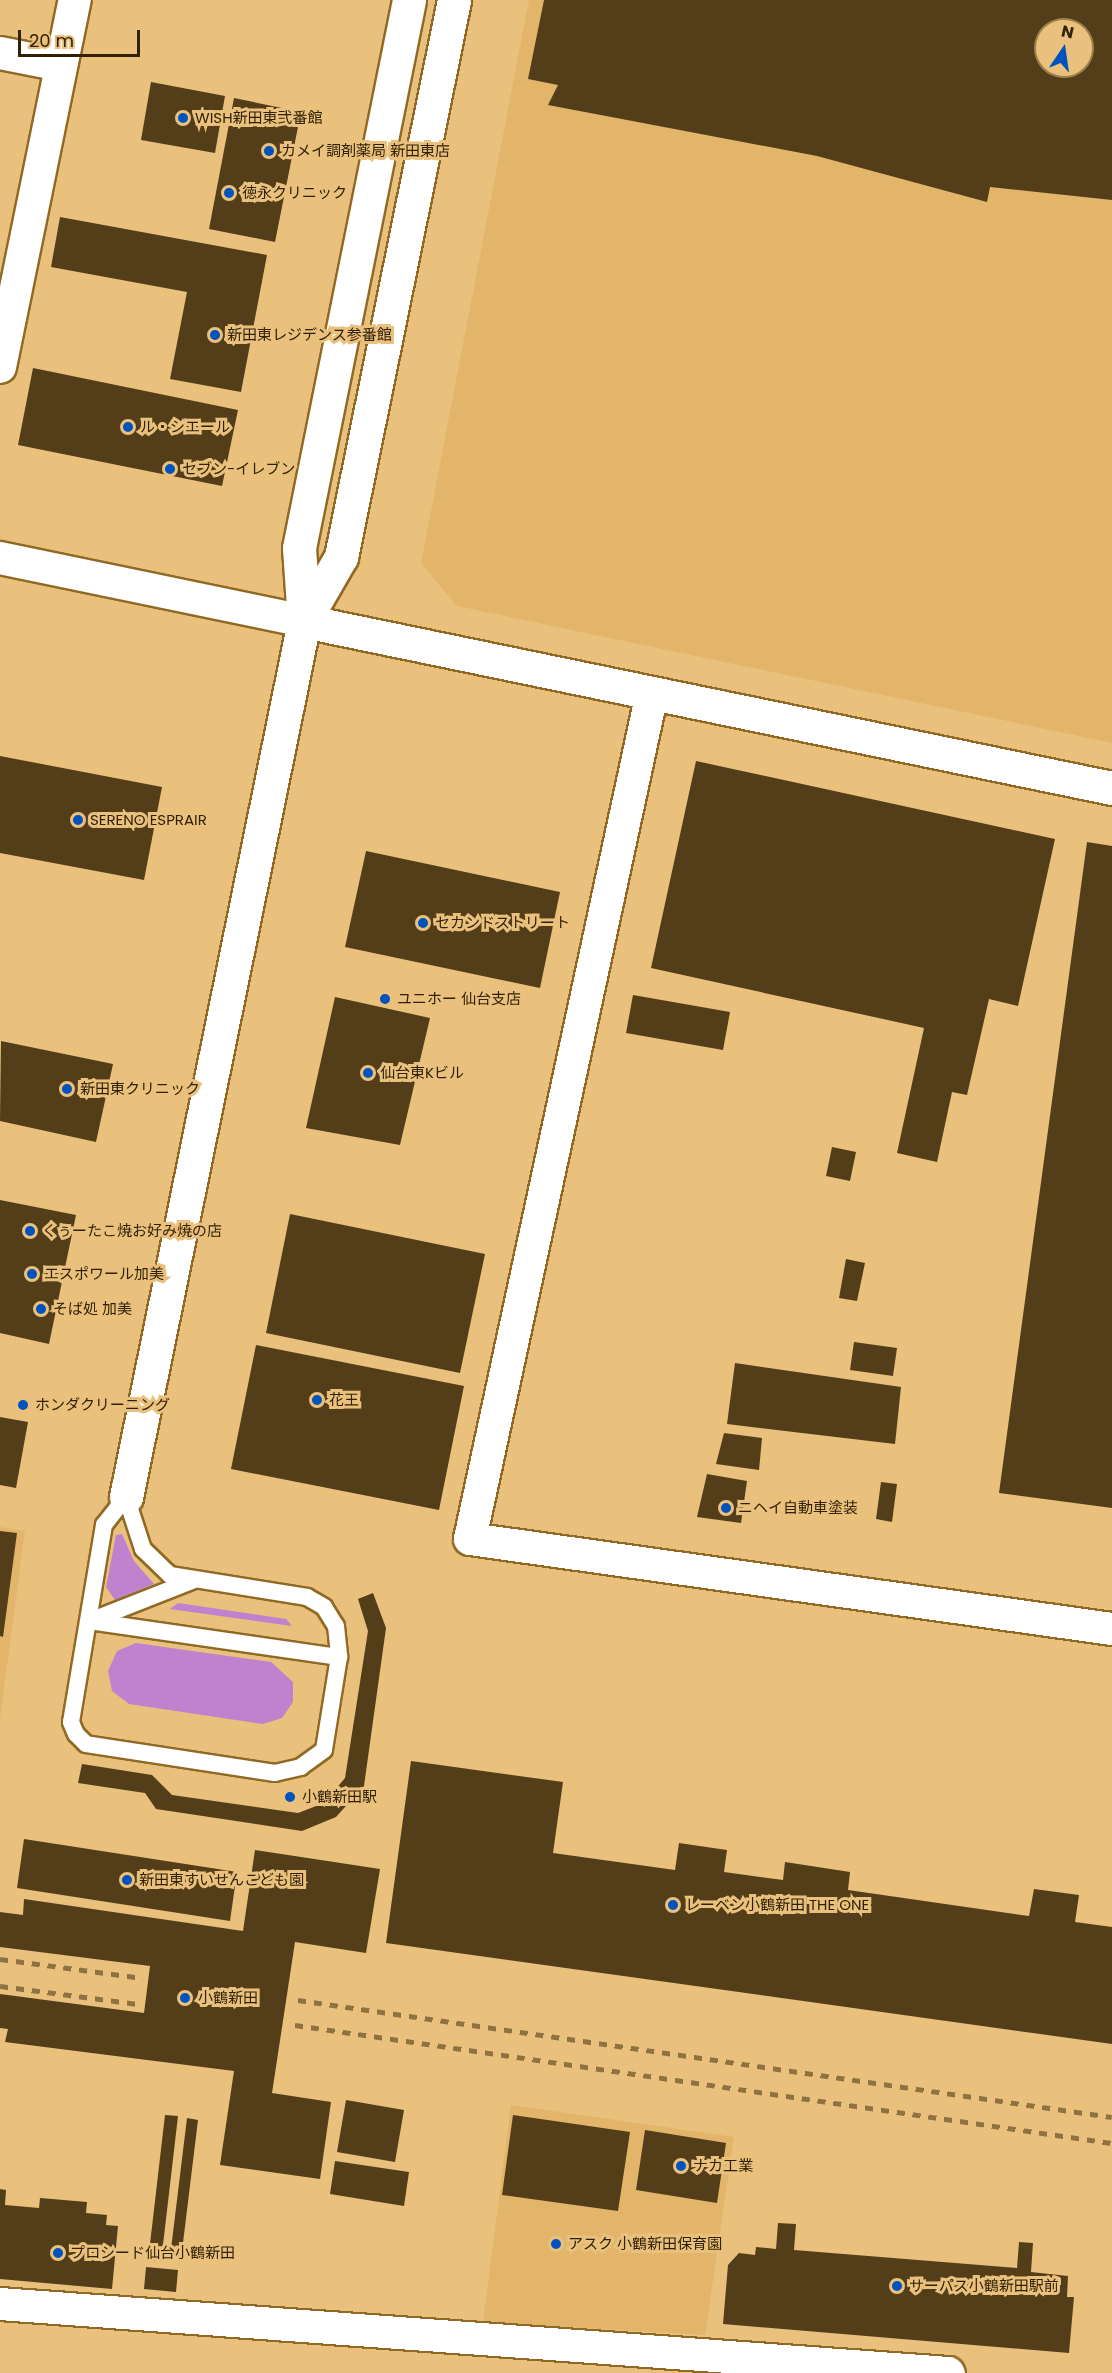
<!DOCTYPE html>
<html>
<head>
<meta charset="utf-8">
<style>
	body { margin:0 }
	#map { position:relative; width:1112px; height:2373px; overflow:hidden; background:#eac07d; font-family:Poppins,"Noto Sans JP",sans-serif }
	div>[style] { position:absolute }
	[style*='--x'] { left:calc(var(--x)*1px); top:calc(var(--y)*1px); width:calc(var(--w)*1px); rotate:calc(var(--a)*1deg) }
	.built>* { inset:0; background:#e2b56a }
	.green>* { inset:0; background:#be82cf }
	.building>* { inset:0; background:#533e19 }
	.roads { filter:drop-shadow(2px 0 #906a24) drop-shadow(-2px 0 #906a24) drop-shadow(0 2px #906a24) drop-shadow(0 -2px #906a24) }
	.lane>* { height:16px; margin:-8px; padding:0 8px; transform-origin:8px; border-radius:8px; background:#fff }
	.street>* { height:32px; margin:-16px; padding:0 16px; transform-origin:16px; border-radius:16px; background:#fff }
	.secondary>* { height:33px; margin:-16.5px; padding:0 16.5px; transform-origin:16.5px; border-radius:16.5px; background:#fff }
	.rail>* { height:4.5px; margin-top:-2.25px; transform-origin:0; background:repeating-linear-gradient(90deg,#8f7242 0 8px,transparent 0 16px) }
	.dots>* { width:16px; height:16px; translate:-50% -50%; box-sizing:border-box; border:3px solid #eac07d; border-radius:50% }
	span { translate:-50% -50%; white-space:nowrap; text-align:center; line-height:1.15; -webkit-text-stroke:6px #eac07d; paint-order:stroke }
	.poi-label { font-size:15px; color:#312205 }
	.left { translate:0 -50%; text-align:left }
	.north { position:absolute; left:1034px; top:18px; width:60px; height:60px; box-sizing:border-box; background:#eac07d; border:2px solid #a0814d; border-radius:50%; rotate:13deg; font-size:16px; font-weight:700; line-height:24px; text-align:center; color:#312205 }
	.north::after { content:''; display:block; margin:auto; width:21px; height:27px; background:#0052bc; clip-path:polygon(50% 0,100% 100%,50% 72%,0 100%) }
	.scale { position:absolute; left:18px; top:30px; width:122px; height:27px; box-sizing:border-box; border:3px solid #312205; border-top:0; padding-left:8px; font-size:18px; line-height:21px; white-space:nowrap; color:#312205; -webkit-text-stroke:4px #eac07d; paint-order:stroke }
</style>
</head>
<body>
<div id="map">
	<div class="built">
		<i style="clip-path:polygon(evenodd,529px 0,1112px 0,1112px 743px,457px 606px,421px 563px,529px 0,1046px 30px,1082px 30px,1082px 66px,1046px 66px,1046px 30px)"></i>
		<i style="clip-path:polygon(0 1527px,25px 1531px,0 1719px)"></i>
		<i style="clip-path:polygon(511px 2105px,734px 2137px,705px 2335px,483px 2322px)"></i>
	</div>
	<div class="green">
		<i style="clip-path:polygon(122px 1534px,134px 1561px,154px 1584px,115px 1600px,106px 1587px,116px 1535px)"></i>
		<i style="clip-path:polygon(178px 1603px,286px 1619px,292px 1626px,170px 1609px)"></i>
		<i style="clip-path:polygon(136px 1643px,271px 1662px,293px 1682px,293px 1702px,282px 1718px,263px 1724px,129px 1704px,112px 1691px,108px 1671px,117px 1651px)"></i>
	</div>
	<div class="building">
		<i style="clip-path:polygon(evenodd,544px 0,1112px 0,1112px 200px,990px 187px,987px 202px,817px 156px,548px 105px,558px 85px,528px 79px,544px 0,1046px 30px,1082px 30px,1082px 66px,1046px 66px,1046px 30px)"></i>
		<i style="clip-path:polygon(151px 82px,225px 96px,215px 153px,141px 140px)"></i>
		<i style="clip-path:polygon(234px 98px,301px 112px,275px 242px,209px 229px)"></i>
		<i style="clip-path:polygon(60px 217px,267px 255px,241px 392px,170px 379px,187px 292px,51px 267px)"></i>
		<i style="clip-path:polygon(33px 368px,238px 410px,222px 486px,18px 445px)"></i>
		<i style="clip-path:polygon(0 756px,162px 787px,144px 880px,0 853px)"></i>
		<i style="clip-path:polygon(696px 761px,1055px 839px,1018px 1006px,989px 999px,967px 1095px,952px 1092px,937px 1162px,897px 1153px,924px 1028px,651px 968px)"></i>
		<i style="clip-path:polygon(1087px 842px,1112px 846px,1112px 1508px,999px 1493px)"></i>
		<i style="clip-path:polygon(366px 851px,560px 892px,540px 988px,345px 947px)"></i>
		<i style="clip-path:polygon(633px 995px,730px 1012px,723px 1050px,626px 1033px)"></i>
		<i style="clip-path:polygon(335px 997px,430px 1018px,400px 1145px,306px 1128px)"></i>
		<i style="clip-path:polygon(1px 1041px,113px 1064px,96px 1142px,0 1121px)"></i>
		<i style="clip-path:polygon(832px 1147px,856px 1152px,850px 1181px,826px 1176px)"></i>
		<i style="clip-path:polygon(0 1200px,76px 1215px,49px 1344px,0 1333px)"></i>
		<i style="clip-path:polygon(290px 1214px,485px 1254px,460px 1373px,266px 1333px)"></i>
		<i style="clip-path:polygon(846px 1259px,865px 1263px,857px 1301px,839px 1298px)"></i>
		<i style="clip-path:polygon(854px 1342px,897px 1348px,893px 1376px,850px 1370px)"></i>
		<i style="clip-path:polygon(256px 1345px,464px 1386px,439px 1510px,231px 1469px)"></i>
		<i style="clip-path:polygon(735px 1363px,901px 1387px,895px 1444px,727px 1424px)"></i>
		<i style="clip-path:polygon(0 1417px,28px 1422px,16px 1488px,0 1485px)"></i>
		<i style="clip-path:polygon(724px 1433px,762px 1438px,759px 1470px,716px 1464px)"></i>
		<i style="clip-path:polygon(707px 1474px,747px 1481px,741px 1523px,697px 1517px)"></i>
		<i style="clip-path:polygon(881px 1482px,897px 1484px,892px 1522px,876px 1519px)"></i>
		<i style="clip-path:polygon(0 1531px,17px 1533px,3px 1637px,0 1636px)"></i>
		<i style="clip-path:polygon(373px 1593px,386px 1628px,364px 1786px,336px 1817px,302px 1831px,156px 1809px,145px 1793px,78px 1783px,82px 1764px,152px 1775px,172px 1795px,298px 1813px,324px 1803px,345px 1778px,368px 1631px,358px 1599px)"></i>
		<i style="clip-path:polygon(411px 1761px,563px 1782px,553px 1853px,675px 1870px,679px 1843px,727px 1850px,724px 1872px,783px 1880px,785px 1862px,850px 1872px,848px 1890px,1029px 1916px,1034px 1889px,1079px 1895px,1075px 1922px,1112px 1927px,1112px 2044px,386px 1943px)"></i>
		<i style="clip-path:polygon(24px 1839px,237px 1872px,230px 1921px,17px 1888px)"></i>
		<i style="clip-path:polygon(255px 1850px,380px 1869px,366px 1953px,295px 1942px,272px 2093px,331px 2102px,320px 2179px,220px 2165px,234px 2071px,5px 2042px,8px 2029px,0 2028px,0 1994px,144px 2013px,150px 1966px,0 1947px,0 1912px,23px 1915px,24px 1899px,243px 1931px)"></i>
		<i style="clip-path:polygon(346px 2100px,404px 2110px,395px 2162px,337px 2152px)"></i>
		<i style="clip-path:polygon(165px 2115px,178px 2116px,161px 2262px,148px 2261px)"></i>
		<i style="clip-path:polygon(513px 2115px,630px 2132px,618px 2211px,502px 2195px)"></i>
		<i style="clip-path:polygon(187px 2118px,198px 2120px,182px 2251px,171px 2249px)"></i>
		<i style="clip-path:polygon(645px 2130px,726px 2143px,717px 2203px,636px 2190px)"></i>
		<i style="clip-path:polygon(335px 2161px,409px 2172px,404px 2206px,330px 2194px)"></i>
		<i style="clip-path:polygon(0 2189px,6px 2190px,5px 2205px,39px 2208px,40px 2198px,87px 2202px,86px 2213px,107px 2215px,106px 2225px,118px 2226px,112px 2289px,0 2279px)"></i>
		<i style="clip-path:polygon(778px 2223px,796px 2224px,794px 2250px,1017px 2268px,1019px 2242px,1033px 2243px,1031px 2272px,1068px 2276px,1067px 2297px,1074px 2297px,1069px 2353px,723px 2324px,728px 2265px,739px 2253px,755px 2255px,756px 2247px,776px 2249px)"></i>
		<i style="clip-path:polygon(146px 2267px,178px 2270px,176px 2292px,144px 2289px)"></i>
	</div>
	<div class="roads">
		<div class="lane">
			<i style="--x:126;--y:1497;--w:55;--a:71.9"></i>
			<i style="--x:143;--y:1549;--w:37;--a:44"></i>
			<i style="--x:170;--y:1575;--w:139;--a:9.1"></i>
			<i style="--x:307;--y:1597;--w:20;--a:30"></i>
			<i style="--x:324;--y:1607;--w:22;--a:58"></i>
			<i style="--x:336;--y:1626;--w:31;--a:84"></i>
			<i style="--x:339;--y:1657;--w:94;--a:99.2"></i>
			<i style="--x:324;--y:1750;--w:29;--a:144"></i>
			<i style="--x:301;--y:1767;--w:27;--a:167"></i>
			<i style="--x:275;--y:1773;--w:191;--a:-171.3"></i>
			<i style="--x:86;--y:1744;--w:14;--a:-135"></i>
			<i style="--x:76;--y:1734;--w:13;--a:-113"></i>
			<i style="--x:71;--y:1722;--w:200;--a:-80.5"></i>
			<i style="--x:104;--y:1525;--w:36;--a:-52"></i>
			<i style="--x:89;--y:1621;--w:253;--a:8.2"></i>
			<i style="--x:90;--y:1621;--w:112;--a:-21.5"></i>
		</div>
		<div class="street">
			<i style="--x:0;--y:53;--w:62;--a:11.1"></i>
			<i style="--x:0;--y:367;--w:375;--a:-78.5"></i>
			<i style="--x:0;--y:558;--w:310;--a:11.7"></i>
			<i style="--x:652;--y:693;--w:865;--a:102.14"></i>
			<i style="--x:470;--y:1539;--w:648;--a:7.98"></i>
			<i style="--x:0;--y:2304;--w:951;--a:4.16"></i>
		</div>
		<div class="secondary">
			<i style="--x:304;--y:621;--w:825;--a:11.68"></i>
			<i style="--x:304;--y:621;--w:74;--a:-60"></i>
			<i style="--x:341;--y:557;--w:568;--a:-78.53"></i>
			<i style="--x:126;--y:1497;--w:894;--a:-78.51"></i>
			<i style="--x:304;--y:621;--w:73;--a:-93.9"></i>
			<i style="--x:299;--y:548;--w:559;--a:-78.65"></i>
		</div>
	</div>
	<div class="rail">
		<i style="--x:0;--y:1959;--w:144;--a:7.6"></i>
		<i style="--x:0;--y:1986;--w:139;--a:7.4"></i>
		<i style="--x:298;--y:2000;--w:822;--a:8.18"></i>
		<i style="--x:295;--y:2025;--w:825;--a:8.22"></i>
	</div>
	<div class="dots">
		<i style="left:183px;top:118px;background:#0052bc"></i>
		<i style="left:269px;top:151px;background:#0052bc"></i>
		<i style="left:229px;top:193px;background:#0052bc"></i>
		<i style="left:215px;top:335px;background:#0052bc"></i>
		<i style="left:128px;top:427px;background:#0052bc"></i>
		<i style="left:170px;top:469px;background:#0052bc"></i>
		<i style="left:78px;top:820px;background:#0052bc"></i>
		<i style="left:423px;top:923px;background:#0052bc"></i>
		<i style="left:385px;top:999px;background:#0052bc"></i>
		<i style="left:368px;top:1073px;background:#0052bc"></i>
		<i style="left:67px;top:1089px;background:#0052bc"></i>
		<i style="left:30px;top:1231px;background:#0052bc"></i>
		<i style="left:32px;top:1274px;background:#0052bc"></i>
		<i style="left:41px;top:1309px;background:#0052bc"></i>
		<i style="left:317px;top:1400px;background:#0052bc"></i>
		<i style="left:23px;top:1405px;background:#0052bc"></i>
		<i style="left:726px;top:1508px;background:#0052bc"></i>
		<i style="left:290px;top:1797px;background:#0052bc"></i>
		<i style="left:127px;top:1880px;background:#0052bc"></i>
		<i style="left:673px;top:1905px;background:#0052bc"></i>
		<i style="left:185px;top:1998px;background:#0052bc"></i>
		<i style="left:681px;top:2166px;background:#0052bc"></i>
		<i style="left:556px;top:2244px;background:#0052bc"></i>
		<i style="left:58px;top:2253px;background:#0052bc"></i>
		<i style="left:897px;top:2286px;background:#0052bc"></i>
	</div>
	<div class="poi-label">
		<span class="left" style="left:195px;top:118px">WISH新田東弐番館</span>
		<span class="left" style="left:281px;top:151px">カメイ調剤薬局 新田東店</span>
		<span class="left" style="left:242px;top:193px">徳永クリニック</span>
		<span class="left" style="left:227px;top:335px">新田東レジデンス参番館</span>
		<span class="left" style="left:140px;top:427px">ル・シエール</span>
		<span class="left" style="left:182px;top:469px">セブン-イレブン</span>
		<span class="left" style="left:90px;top:820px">SERENO ESPRAIR</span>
		<span class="left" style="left:435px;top:923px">セカンドストリート</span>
		<span class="left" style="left:397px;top:999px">ユニホー 仙台支店</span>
		<span class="left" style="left:380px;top:1073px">仙台東Kビル</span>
		<span class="left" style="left:80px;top:1089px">新田東クリニック</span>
		<span class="left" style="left:42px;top:1231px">くぅーたこ焼お好み焼の店</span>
		<span class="left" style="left:44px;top:1274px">エスポワール加美</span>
		<span class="left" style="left:53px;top:1309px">そば処 加美</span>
		<span class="left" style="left:329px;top:1400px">花王</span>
		<span class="left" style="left:35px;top:1405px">ホンダクリーニング</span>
		<span class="left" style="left:738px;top:1508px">ニヘイ自動車塗装</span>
		<span class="left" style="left:302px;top:1797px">小鶴新田駅</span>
		<span class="left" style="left:139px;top:1880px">新田東すいせんこども園</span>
		<span class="left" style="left:685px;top:1905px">レーベン小鶴新田 THE ONE</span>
		<span class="left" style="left:198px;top:1998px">小鶴新田</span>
		<span class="left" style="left:693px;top:2166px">ナカ工業</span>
		<span class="left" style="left:568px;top:2244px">アスク 小鶴新田保育園</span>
		<span class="left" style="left:70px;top:2253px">プロシード仙台小鶴新田</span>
		<span class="left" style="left:909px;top:2286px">サーパス小鶴新田駅前</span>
	</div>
	<div class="north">N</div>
	<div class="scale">20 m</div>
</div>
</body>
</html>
